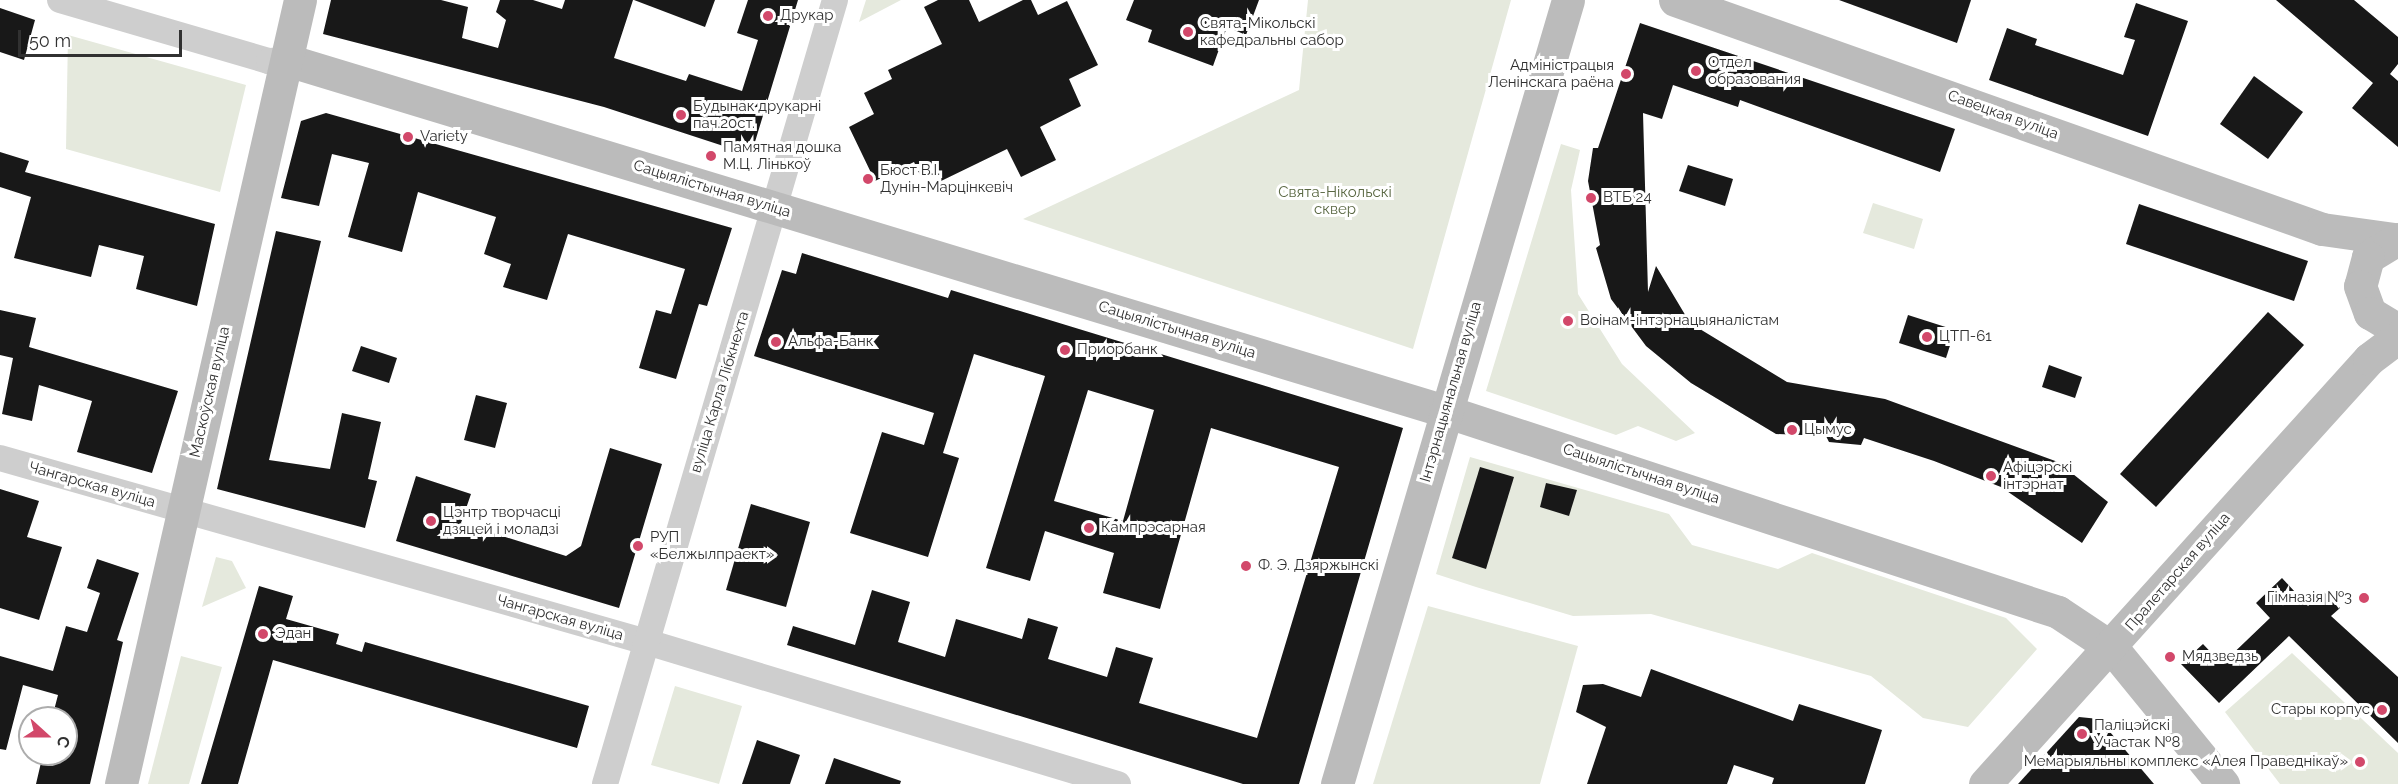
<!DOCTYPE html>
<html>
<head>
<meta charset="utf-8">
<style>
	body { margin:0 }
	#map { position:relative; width:2398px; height:784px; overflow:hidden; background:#fff; font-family:Raleway,sans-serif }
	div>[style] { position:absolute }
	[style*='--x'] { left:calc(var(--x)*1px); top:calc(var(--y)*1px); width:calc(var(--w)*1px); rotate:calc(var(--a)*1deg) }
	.green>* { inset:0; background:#e5e9dd }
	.building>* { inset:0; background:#181818 }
	.street>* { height:26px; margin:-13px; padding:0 13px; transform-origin:13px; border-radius:13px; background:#cecece }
	.secondary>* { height:33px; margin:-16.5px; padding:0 16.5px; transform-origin:16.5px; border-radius:16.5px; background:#bbb }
	.dots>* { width:16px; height:16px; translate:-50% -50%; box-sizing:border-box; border:3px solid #fff; border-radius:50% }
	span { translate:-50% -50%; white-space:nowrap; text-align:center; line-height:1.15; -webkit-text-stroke:6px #fff; paint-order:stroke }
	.poi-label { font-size:15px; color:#313131 }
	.left { translate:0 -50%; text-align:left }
	.right { translate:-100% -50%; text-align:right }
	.street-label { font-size:15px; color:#313131 }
	.park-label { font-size:15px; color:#5a6843 }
	.north { position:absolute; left:18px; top:706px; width:60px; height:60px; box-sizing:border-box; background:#fff; border:2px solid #adadad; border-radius:50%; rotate:111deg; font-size:16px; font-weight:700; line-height:24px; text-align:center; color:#313131 }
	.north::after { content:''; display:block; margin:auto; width:21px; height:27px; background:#d2486a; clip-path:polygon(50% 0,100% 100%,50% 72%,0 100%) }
	.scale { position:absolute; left:18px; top:30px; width:164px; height:27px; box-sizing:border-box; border:3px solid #313131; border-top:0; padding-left:8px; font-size:18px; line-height:21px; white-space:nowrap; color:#313131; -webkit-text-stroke:4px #fff; paint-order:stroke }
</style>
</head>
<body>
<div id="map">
	<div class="green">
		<i style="clip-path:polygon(866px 0,901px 0,859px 22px)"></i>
		<i style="clip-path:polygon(1308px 0,1511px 0,1413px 349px,1023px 219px,1299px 90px)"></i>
		<i style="clip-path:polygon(68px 35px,246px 85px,220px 192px,66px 149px)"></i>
		<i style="clip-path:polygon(1561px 144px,1580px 150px,1571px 190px,1578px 294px,1622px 364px,1695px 433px,1676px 441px,1638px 426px,1616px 435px,1486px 391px)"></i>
		<i style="clip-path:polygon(1873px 203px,1923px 219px,1914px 249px,1863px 233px)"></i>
		<i style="clip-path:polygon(1470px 457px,1669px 514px,1692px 545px,1778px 569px,1812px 553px,2006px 618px,2037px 649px,1968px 727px,1923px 718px,1871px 676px,1651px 614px,1573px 616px,1476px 587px,1436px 574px)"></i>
		<i style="clip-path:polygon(216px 557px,232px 561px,246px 588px,202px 607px)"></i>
		<i style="clip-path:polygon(1428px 606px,1578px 646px,1540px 784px,1373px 784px)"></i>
		<i style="clip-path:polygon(2292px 653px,2398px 753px,2398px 784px,2280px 784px,2225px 712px)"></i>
		<i style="clip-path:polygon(181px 656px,222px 667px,189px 784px,148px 784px)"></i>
		<i style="clip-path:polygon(675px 686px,742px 706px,719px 784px,651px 765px)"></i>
	</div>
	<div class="building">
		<i style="clip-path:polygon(331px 0,441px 0,468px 7px,462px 38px,498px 48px,506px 20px,496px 12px,500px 0,533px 0,562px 9px,565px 0,633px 0,614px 58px,686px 81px,689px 74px,742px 91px,758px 40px,737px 33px,748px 0,798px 0,751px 155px,604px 107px,323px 34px)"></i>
		<i style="clip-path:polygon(634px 0,715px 0,705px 27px)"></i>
		<i style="clip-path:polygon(938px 0,969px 0,979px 22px,1023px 0,1031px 0,1038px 15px,1067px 1px,1098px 65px,1069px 79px,1081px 106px,1040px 127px,1056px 160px,1021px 177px,1007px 149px,939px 182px,934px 171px,921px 177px,914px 162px,875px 181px,849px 127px,874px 114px,864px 93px,892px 79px,888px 70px,942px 44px,924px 7px)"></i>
		<i style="clip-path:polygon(1134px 0,1259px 0,1246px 35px,1227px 27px,1213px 66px,1148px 42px,1152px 30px,1126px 20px)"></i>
		<i style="clip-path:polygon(1839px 0,1971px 0,1957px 43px)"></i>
		<i style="clip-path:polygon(2276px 0,2354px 0,2398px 37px,2398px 64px,2390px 74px,2398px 81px,2398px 147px,2352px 108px,2373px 83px)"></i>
		<i style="clip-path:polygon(2136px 3px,2188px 21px,2148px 136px,1989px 80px,2007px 28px,2037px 39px,2035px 45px,2123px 75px,2135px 40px,2124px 37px)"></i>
		<i style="clip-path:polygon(0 8px,35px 20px,24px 60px,0 52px)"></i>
		<i style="clip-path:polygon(1640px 23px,1955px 129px,1940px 172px,1740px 100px,1738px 107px,1673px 85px,1662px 119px,1643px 113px,1648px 292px,1656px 266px,1690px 323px,1787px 382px,1885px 399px,2058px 462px,2108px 502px,2082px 543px,2001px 487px,1934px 461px,1864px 438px,1861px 445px,1829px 442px,1826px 436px,1776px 434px,1691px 383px,1646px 346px,1611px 299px,1596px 248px,1600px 245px,1588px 181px,1593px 148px,1598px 148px)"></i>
		<i style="clip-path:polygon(2254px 76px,2303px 112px,2268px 159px,2220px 124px)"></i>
		<i style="clip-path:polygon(326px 113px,732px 228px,707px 306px,699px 304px,676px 379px,639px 368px,656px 310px,671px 314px,685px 269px,568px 234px,547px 300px,503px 287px,511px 264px,484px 254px,496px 217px,418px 192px,402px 252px,348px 237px,369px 163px,332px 154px,319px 206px,281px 198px,301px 121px)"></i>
		<i style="clip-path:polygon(0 152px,29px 161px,25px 172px,215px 224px,197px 306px,136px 289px,144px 256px,99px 245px,91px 277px,14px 258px,31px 197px,0 187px)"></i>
		<i style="clip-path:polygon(1688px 165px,1733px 179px,1725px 206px,1679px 191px)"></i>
		<i style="clip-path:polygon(2139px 204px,2308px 261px,2294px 301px,2126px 244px)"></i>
		<i style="clip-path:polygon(276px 231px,321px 241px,269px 460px,330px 469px,342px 413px,381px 422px,368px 479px,377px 481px,365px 528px,217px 489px)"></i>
		<i style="clip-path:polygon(evenodd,802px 253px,948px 298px,951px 290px,1403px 428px,1299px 784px,1243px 784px,787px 645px,793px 626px,855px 645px,872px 590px,910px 602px,898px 642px,945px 657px,956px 619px,1022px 639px,1028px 618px,1058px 627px,1048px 659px,1107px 677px,1116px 647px,1153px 658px,1139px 703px,1257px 738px,1339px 467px,1211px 428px,1160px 609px,1103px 593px,1114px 553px,1045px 531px,1030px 581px,986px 568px,1045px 376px,974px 354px,943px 453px,959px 458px,928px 557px,850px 533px,882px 432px,924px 445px,934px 413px,754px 356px,782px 270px,796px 274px,802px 253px,1088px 390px,1154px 410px,1123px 521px,1054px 501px,1088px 390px)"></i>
		<i style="clip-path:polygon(0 310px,36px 318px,29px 347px,178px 391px,152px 473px,77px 452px,92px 401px,39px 385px,32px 421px,2px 414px,13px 358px,0 355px)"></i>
		<i style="clip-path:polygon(2268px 312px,2304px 345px,2156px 507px,2120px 474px)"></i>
		<i style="clip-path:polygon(1908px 315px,1955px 330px,1946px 358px,1899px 343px)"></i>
		<i style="clip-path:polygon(361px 346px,397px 358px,389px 383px,352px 371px)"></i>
		<i style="clip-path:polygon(2049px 365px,2082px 377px,2075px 398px,2042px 387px)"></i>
		<i style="clip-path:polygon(476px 395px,507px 403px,495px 448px,464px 440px)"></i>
		<i style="clip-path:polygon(610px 448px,662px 464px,619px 608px,396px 541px,416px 476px,471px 494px,461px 523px,566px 556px,581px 546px)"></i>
		<i style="clip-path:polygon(1480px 467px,1514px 477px,1486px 569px,1452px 558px)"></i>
		<i style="clip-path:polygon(1546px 483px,1577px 490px,1569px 516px,1540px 507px)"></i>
		<i style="clip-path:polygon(0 489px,39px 501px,27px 537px,62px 547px,39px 620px,0 608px)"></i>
		<i style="clip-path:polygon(751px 504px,810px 522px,786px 607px,726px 590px)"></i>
		<i style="clip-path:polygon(97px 559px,139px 573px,117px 640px,123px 642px,90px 784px,36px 784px,43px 754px,66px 754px,66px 718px,52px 718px,58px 695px,23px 685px,6px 750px,0 749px,0 656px,53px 671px,66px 626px,87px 632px,100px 593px,87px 588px)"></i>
		<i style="clip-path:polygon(2282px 578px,2308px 606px,2323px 591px,2340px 608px,2331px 616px,2398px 677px,2398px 743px,2289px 636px,2219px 703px,2181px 664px,2203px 644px,2222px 664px,2270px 618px,2256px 603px)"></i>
		<i style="clip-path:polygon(259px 586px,293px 596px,286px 619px,339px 634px,336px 644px,362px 652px,365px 642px,589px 706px,577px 748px,273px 660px,238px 784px,201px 784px)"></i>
		<i style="clip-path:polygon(1651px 669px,1793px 721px,1799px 704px,1882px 730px,1865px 784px,1772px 784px,1774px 778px,1734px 765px,1727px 784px,1587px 784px,1606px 727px,1576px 712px,1583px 685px,1603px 684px,1641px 697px)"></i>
		<i style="clip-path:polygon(2079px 717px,2099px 719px,2154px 784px,2018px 784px)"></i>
		<i style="clip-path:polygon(757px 740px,800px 755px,790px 784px,742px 784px)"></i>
		<i style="clip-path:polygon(834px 758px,901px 781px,900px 784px,825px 784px)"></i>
	</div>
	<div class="street">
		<i style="--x:60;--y:0;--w:218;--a:16.3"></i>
		<i style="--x:269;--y:61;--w:18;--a:-3"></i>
		<i style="--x:0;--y:458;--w:673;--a:15.88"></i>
		<i style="--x:647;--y:642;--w:492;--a:16.8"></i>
		<i style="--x:605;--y:784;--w:817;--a:-73.65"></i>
	</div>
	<div class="secondary">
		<i style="--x:1675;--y:0;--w:686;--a:19.49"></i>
		<i style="--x:2322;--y:229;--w:73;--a:7.9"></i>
		<i style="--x:287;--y:60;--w:1210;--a:16.86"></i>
		<i style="--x:1445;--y:411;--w:645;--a:18.15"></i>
		<i style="--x:2058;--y:612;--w:65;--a:33.7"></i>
		<i style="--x:2112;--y:648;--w:176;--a:50.8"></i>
		<i style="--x:2398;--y:239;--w:35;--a:149"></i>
		<i style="--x:2368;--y:257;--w:30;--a:105"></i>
		<i style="--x:2360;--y:286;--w:29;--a:70"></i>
		<i style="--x:2370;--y:313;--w:33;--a:31"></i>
		<i style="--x:121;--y:784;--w:804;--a:-77.14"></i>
		<i style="--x:1337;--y:784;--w:817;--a:-73.58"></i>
		<i style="--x:1985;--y:784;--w:573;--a:-47.9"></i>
		<i style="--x:2369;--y:359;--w:36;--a:-37"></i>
	</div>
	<div class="dots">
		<i style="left:768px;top:16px;background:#d2486a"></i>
		<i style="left:1188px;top:32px;background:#d2486a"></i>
		<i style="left:1696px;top:71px;background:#d2486a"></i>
		<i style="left:1626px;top:74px;background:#d2486a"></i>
		<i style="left:681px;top:115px;background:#d2486a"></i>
		<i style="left:408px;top:137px;background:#d2486a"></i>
		<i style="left:711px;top:156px;background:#d2486a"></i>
		<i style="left:868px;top:179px;background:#d2486a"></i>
		<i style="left:1591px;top:198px;background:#d2486a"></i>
		<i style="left:1568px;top:321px;background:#d2486a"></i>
		<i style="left:1927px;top:337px;background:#d2486a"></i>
		<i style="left:776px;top:342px;background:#d2486a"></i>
		<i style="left:1065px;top:350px;background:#d2486a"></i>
		<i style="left:1792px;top:430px;background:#d2486a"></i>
		<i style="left:1991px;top:476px;background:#d2486a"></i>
		<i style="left:431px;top:521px;background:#d2486a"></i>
		<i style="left:1089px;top:528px;background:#d2486a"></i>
		<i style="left:638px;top:546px;background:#d2486a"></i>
		<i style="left:1246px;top:566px;background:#d2486a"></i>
		<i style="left:2364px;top:598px;background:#d2486a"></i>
		<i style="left:263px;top:634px;background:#d2486a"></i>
		<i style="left:2170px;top:657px;background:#d2486a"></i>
		<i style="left:2382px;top:710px;background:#d2486a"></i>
		<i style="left:2082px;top:734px;background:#d2486a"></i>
		<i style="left:2360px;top:762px;background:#d2486a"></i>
	</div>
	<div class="poi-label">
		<span class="left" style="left:780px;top:16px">Друкар</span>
		<span class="left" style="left:1200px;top:32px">Свята-Мікольскі<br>кафедральны сабор</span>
		<span class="left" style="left:1708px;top:71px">Отдел<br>образования</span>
		<span class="right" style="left:1614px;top:74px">Адміністрацыя<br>Ленінскага раёна</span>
		<span class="left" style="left:693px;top:115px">Будынак друкарні<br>пач.20ст.</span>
		<span class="left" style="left:420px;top:137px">Variety</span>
		<span class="left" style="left:723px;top:156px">Памятная дошка<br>М.Ц. Лінькоў</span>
		<span class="left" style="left:880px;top:179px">Бюст В.І.<br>Дунін-Марцінкевіч</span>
		<span class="left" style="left:1603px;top:198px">ВТБ 24</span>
		<span class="left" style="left:1580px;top:321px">Воінам-інтэрнацыяналістам</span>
		<span class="left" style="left:1939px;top:337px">ЦТП-61</span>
		<span class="left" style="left:788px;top:342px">Альфа-Банк</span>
		<span class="left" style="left:1077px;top:350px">Приорбанк</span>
		<span class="left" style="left:1804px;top:430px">Цымус</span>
		<span class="left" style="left:2003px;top:476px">Афіцэрскі<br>інтэрнат</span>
		<span class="left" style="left:443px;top:521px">Цэнтр творчасці<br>дзяцей і моладзі</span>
		<span class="left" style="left:1101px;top:528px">Кампрэсарная</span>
		<span class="left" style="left:650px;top:546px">РУП<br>«Белжылпраект»</span>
		<span class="left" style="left:1258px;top:566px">Ф. Э. Дзяржынскі</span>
		<span class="right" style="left:2352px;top:598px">Гімназія №3</span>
		<span class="left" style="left:275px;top:634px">Эдан</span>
		<span class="left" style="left:2182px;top:657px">Мядзведзь</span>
		<span class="right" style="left:2370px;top:710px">Стары корпус</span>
		<span class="left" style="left:2094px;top:734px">Паліцэйскі<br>Участак №8</span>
		<span class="right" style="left:2348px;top:762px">Мемарыяльны комплекс «Алея Праведнікаў»</span>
	</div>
	<div class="street-label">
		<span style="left:2003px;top:115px;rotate:20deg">Савецкая вуліца</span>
		<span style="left:712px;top:189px;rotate:17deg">Сацыялістычная вуліца</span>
		<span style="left:1177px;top:330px;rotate:17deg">Сацыялістычная вуліца</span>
		<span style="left:210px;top:392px;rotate:-77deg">Маскоўская вуліца</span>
		<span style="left:720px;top:392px;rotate:-73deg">вуліца Карла Лібкнехта</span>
		<span style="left:1451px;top:392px;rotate:-74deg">Інтэрнацыянальная вуліца</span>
		<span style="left:1641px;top:474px;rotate:18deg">Сацыялістычная вуліца</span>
		<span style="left:92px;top:485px;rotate:16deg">Чангарская вуліца</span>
		<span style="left:2178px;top:572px;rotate:-49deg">Пралетарская вуліца</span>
		<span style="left:560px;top:618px;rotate:16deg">Чангарская вуліца</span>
	</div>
	<div class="park-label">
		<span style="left:1335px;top:201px">Свята-Нікольскі<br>сквер</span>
	</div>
	<div class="north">С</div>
	<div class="scale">50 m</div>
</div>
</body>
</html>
